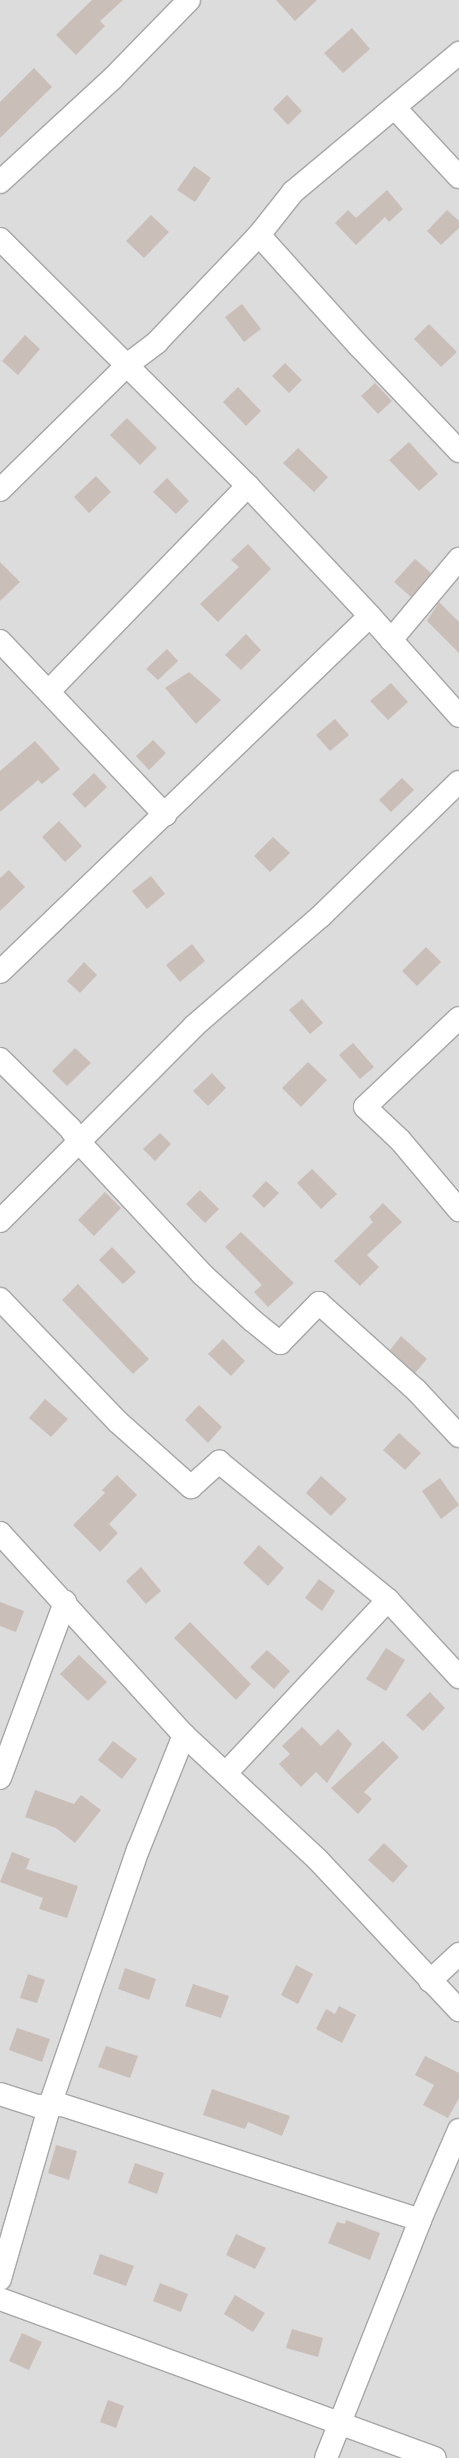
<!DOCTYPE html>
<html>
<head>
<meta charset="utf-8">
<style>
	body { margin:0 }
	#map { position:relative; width:459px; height:2458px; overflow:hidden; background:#f0ece5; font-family:Signika,sans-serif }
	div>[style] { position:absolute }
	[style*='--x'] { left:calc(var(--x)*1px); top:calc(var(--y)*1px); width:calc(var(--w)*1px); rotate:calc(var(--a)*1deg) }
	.residential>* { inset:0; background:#dddcdc }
	.building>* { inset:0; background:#c9beb8 }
	.roads { filter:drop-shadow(1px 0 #a6a6a6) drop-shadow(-1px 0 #a6a6a6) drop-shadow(0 1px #a6a6a6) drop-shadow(0 -1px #a6a6a6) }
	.minor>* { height:22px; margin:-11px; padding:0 11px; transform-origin:11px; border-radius:11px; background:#fff }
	span { translate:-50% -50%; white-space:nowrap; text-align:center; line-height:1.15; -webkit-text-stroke:4px #fff; paint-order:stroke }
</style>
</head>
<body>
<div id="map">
	<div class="residential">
		<i style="clip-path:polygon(0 0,459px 0,459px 2458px,0 2458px)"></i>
	</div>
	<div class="building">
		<i style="clip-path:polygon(92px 0,123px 0,100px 21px,105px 26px,76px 55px,56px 35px)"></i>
		<i style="clip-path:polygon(276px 0,317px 0,295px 21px)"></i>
		<i style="clip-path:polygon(352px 28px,370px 49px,343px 73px,324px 53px)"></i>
		<i style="clip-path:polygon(34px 68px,52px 87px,0 138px,0 102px)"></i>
		<i style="clip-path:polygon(287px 95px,302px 111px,288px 125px,273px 109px)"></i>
		<i style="clip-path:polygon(194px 166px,211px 178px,195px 202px,177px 190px)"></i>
		<i style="clip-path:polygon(387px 190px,403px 209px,389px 222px,385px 217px,356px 245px,335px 223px,348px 210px,356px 218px)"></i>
		<i style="clip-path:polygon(447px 210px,459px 221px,459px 228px,441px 245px,427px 231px)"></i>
		<i style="clip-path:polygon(151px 215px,169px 232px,144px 258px,126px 241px)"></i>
		<i style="clip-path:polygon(242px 304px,261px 329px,244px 342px,225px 317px)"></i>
		<i style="clip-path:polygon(429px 324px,457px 352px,441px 367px,414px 339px)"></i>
		<i style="clip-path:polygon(25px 335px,40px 349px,18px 375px,2px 361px)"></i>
		<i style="clip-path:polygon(285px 363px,302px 380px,289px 393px,272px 376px)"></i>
		<i style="clip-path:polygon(375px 383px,392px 401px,378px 414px,361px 396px)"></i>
		<i style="clip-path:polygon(238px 387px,261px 411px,246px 426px,223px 402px)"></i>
		<i style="clip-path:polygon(127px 418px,157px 448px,140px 465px,110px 435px)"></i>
		<i style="clip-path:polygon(409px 442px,438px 474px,419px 491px,389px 460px)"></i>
		<i style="clip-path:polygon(298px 448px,328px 477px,314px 492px,283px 463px)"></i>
		<i style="clip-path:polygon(96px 476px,111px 492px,89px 513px,74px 497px)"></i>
		<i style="clip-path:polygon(167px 478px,189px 501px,176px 514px,153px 492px)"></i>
		<i style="clip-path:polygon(248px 544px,271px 569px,218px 622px,200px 604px,239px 567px,231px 560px)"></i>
		<i style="clip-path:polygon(415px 559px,431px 573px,411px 597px,394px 582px)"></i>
		<i style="clip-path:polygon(0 562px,20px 582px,0 601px)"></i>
		<i style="clip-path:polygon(439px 602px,459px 622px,459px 653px,427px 621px)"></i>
		<i style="clip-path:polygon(246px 634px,261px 650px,241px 670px,225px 655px)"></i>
		<i style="clip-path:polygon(167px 649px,178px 661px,158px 680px,146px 669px)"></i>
		<i style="clip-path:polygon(189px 672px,221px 700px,196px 724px,165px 688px)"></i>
		<i style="clip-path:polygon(391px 683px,408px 702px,388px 720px,370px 701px)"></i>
		<i style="clip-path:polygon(335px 719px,349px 735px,330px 751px,316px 735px)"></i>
		<i style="clip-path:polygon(153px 740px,166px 753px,149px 770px,136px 756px)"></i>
		<i style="clip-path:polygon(35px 741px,60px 769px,42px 784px,38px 780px,0 812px,0 771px)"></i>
		<i style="clip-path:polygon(94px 773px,107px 787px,85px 808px,72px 794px)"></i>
		<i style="clip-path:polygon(402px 778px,414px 790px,391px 812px,379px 800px)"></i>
		<i style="clip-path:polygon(59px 821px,82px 846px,65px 862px,42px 837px)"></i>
		<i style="clip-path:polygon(273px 837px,290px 853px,270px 872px,254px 856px)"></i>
		<i style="clip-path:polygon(9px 870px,25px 887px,0 911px,0 878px)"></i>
		<i style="clip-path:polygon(151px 876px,165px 894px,147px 909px,132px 891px)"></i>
		<i style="clip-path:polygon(192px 944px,205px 961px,180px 982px,166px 965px)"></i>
		<i style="clip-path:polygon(426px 947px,441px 962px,417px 986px,402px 971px)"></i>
		<i style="clip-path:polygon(84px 962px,97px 975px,80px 993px,67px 981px)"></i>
		<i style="clip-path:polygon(302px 999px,323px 1023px,310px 1034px,289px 1010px)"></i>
		<i style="clip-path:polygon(353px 1043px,374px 1067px,360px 1079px,339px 1055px)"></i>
		<i style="clip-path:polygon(75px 1048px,91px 1063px,67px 1086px,52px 1071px)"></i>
		<i style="clip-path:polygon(308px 1062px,327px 1080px,301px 1107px,282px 1088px)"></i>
		<i style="clip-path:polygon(212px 1073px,226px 1088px,208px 1106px,193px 1091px)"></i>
		<i style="clip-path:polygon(160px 1133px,171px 1144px,155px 1161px,143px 1149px)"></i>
		<i style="clip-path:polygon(312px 1169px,337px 1194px,321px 1209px,297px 1183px)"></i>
		<i style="clip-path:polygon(266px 1181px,279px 1193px,264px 1208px,252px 1196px)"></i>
		<i style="clip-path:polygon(200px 1190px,219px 1209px,205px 1223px,186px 1204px)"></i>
		<i style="clip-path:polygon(105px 1192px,121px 1208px,94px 1236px,78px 1220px)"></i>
		<i style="clip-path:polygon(383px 1203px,402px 1222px,367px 1255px,379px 1267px,360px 1286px,334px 1261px,373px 1222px,369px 1217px)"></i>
		<i style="clip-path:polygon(241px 1232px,294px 1283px,268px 1307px,254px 1292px,262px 1285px,225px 1247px)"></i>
		<i style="clip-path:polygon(112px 1247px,136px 1272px,123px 1284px,99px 1260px)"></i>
		<i style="clip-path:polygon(78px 1284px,149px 1359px,133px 1374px,62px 1300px)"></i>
		<i style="clip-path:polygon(401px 1336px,427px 1359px,415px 1373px,390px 1350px)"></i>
		<i style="clip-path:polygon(223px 1339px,245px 1361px,231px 1376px,208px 1354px)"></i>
		<i style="clip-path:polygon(45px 1399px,68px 1419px,51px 1437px,29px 1418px)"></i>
		<i style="clip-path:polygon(199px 1405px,222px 1427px,208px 1443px,185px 1420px)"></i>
		<i style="clip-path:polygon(399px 1433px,421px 1453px,405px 1470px,383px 1450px)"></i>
		<i style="clip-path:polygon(117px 1475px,137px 1495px,109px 1524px,118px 1533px,100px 1552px,73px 1525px,105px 1493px,102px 1490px)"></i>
		<i style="clip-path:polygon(321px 1476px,347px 1499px,331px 1516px,306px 1493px)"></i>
		<i style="clip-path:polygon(440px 1478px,459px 1505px,441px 1519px,422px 1491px)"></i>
		<i style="clip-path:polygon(259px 1545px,284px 1568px,268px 1586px,243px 1563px)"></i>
		<i style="clip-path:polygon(141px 1567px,161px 1591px,146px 1604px,126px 1581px)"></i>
		<i style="clip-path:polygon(319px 1579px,335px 1591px,322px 1611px,305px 1598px)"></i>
		<i style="clip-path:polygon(0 1602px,24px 1611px,16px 1632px,0 1626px)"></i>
		<i style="clip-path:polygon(190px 1622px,251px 1684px,236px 1700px,174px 1638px)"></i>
		<i style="clip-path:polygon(386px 1648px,405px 1660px,386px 1691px,366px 1679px)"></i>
		<i style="clip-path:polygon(267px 1650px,290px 1671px,274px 1689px,250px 1667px)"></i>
		<i style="clip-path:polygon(79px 1655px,107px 1682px,88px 1701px,60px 1674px)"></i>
		<i style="clip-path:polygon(430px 1692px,445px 1708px,423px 1731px,406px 1715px)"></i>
		<i style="clip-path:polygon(302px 1727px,321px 1746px,338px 1729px,352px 1744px,327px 1783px,316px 1772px,301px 1787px,279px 1764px,290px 1754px,282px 1746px)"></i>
		<i style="clip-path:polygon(113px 1741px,137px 1759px,122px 1779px,98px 1760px)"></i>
		<i style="clip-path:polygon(383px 1741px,399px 1757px,364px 1792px,372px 1799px,358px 1814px,331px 1788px)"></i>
		<i style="clip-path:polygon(35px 1790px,74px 1804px,81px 1795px,101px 1810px,75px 1843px,56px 1828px,25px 1817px)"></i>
		<i style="clip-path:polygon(384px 1843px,408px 1866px,393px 1883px,368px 1860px)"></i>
		<i style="clip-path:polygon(12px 1852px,30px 1859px,26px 1869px,78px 1886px,67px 1918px,39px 1909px,43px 1898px,0 1882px)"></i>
		<i style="clip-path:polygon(296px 1965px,313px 1974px,298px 2004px,281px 1995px)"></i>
		<i style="clip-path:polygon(125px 1968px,156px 1979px,149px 2000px,118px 1989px)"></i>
		<i style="clip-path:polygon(28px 1974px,45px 1980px,37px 2003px,20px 1998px)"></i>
		<i style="clip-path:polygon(193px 1984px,229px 1996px,221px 2018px,185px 2006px)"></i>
		<i style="clip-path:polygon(339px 2006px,356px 2015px,342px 2043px,316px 2029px,326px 2009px,335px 2014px)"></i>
		<i style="clip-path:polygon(17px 2028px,50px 2039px,42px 2062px,9px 2050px)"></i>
		<i style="clip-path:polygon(106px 2046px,138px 2056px,130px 2078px,98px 2067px)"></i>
		<i style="clip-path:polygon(425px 2056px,459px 2073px,459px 2098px,448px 2118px,423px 2105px,434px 2085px,415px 2075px)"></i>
		<i style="clip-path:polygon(212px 2089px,290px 2116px,282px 2136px,248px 2122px,245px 2129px,203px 2115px)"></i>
		<i style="clip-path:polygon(56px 2145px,77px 2151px,69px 2180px,48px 2173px)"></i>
		<i style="clip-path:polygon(135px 2163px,164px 2173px,157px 2194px,128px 2183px)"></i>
		<i style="clip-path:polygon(346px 2220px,380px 2233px,370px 2260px,328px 2243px,337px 2222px,345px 2224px)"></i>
		<i style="clip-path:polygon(236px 2234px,266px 2248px,255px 2269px,226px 2255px)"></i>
		<i style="clip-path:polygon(100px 2254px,134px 2266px,126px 2286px,93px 2274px)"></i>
		<i style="clip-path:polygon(160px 2283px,188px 2294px,181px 2312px,153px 2301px)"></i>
		<i style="clip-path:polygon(235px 2295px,265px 2313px,253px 2332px,224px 2314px)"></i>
		<i style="clip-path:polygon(292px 2329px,323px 2338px,318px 2357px,286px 2348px)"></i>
		<i style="clip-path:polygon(22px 2333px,42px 2342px,29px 2370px,9px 2361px)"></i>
		<i style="clip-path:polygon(108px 2400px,124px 2406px,116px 2428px,100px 2422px)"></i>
	</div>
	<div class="roads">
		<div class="minor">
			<i style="--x:395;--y:108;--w:94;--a:47.2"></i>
			<i style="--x:0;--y:182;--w:152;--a:-42.6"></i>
			<i style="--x:112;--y:79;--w:110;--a:-45.7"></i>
			<i style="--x:259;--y:235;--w:149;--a:48"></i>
			<i style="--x:359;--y:346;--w:145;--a:46.4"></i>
			<i style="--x:0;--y:239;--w:350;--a:44.9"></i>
			<i style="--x:248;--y:486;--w:178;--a:46.8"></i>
			<i style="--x:370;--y:616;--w:134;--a:48.3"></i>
			<i style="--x:0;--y:490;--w:178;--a:-44.5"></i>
			<i style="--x:127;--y:365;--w:38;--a:-37"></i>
			<i style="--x:157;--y:342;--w:148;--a:-46.4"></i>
			<i style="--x:259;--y:235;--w:55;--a:-51.7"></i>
			<i style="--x:293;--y:192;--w:217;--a:-39.9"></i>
			<i style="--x:391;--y:640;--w:106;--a:-50"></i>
			<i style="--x:0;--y:641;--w:240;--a:46.5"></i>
			<i style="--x:49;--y:691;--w:286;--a:-45.9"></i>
			<i style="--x:0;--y:972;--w:513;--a:-43.9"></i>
			<i style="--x:459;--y:1018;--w:129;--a:136.6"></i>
			<i style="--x:365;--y:1107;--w:48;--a:43.3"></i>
			<i style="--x:400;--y:1140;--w:92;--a:49.9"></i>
			<i style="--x:0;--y:1059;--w:98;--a:44.6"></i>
			<i style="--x:70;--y:1128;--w:18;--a:56"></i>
			<i style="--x:80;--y:1143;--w:179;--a:47"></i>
			<i style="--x:202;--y:1274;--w:69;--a:42.7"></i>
			<i style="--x:253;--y:1321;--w:35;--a:39"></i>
			<i style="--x:280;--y:1343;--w:56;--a:-45.7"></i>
			<i style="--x:319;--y:1303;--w:130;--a:41.9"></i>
			<i style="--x:416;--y:1390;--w:63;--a:46.9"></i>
			<i style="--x:0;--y:1221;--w:275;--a:-45.1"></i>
			<i style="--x:194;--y:1026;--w:168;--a:-40.9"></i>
			<i style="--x:321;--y:916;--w:192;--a:-44.2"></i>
			<i style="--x:0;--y:1299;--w:170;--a:46.2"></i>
			<i style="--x:118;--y:1422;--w:98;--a:41.7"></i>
			<i style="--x:191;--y:1487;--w:38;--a:-42"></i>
			<i style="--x:219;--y:1462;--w:218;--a:39.2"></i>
			<i style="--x:388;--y:1600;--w:105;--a:47.3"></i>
			<i style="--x:0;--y:1533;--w:273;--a:47.7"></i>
			<i style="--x:184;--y:1735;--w:183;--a:43"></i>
			<i style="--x:318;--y:1860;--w:206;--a:46.8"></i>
			<i style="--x:226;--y:1773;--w:237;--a:-46.9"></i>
			<i style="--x:0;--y:1778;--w:188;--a:-69.7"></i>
			<i style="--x:430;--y:1981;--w:40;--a:-43"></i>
			<i style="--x:0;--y:2094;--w:39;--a:18"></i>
			<i style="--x:37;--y:2106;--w:25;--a:-2"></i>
			<i style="--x:62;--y:2105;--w:376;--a:17.8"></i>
			<i style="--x:0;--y:2279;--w:181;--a:-74"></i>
			<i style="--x:50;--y:2105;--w:270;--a:-71"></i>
			<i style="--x:138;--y:1850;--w:124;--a:-68.2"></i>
			<i style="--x:0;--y:2299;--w:463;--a:20.1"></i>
			<i style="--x:326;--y:2458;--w:256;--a:-68.4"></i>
			<i style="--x:420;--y:2220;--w:98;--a:-66.6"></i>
		</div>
	</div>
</div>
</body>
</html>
